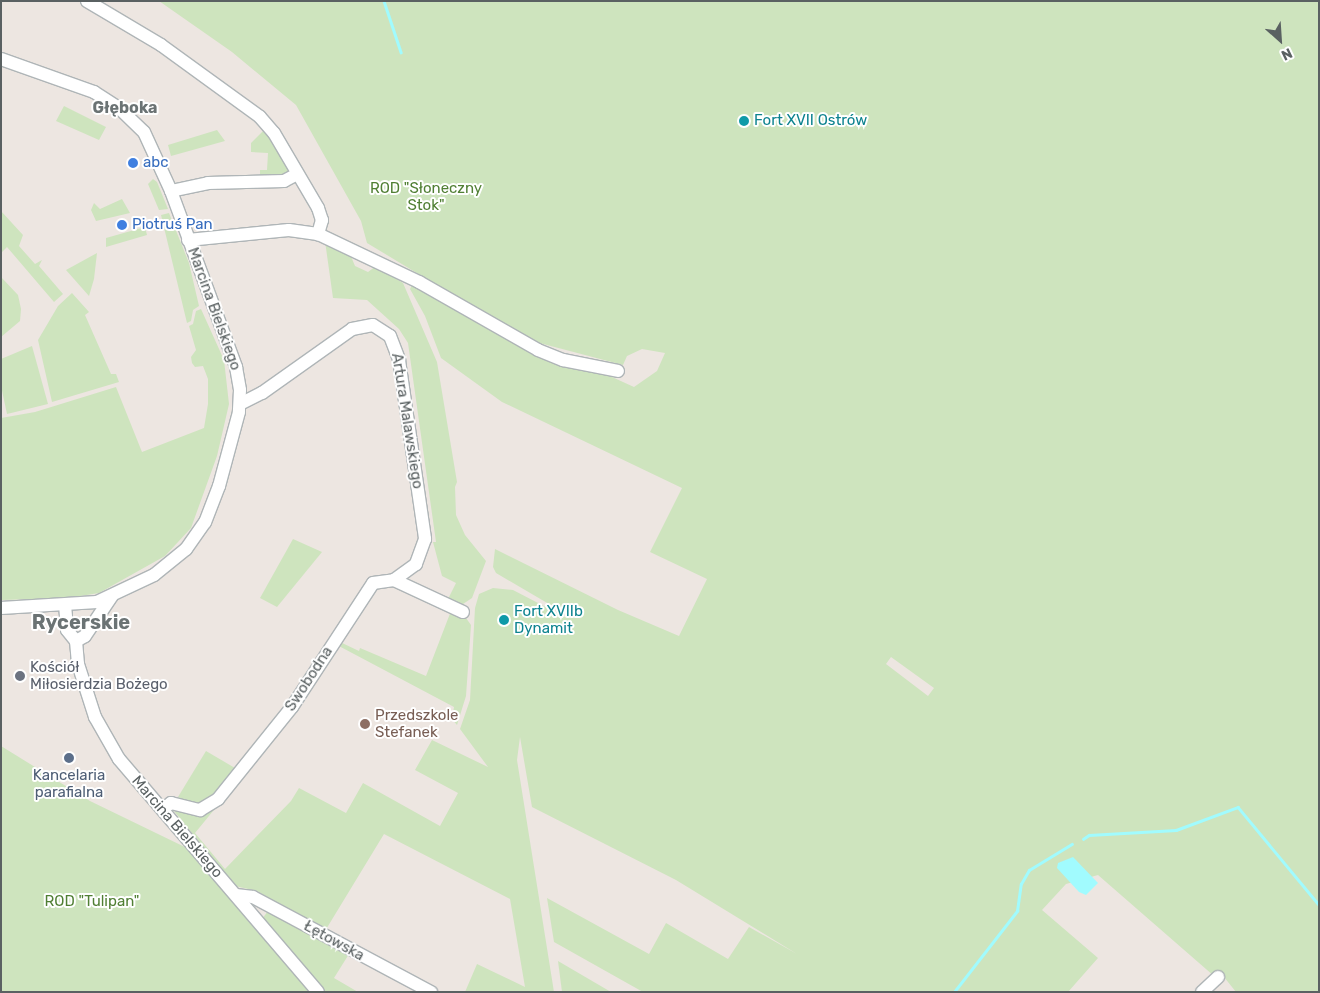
<!DOCTYPE html>
<html>
<head>
<meta charset="utf-8">
<style>
	body { margin:0 }
	#map { position:relative; width:1320px; height:993px; overflow:hidden; background:#ede6e1; font-family:Rubik,sans-serif }
	div>[style] { position:absolute }
	[style*='--x'] { left:calc(var(--x)*1px); top:calc(var(--y)*1px); width:calc(var(--w)*1px); rotate:calc(var(--a)*1deg) }
	.green>* { inset:0; background:#cee4be }
	.water>* { inset:0; background:#a1fbfe }
	.stream>* { height:2.5px; margin:-1.25px; padding:0 1.25px; transform-origin:1.25px; border-radius:1.25px; background:#a1fbfe }
	.roads { filter:drop-shadow(1px 0 #afb5b7) drop-shadow(-1px 0 #afb5b7) drop-shadow(0 1px #afb5b7) drop-shadow(0 -1px #afb5b7) }
	.minor>* { height:12px; margin:-6px; padding:0 6px; transform-origin:6px; border-radius:6px; background:#fff }
	.dots>* { width:14px; height:14px; translate:-50% -50%; box-sizing:border-box; border:2px solid #fff; border-radius:50% }
	span { translate:-50% -50%; white-space:nowrap; text-align:center; line-height:1.15; -webkit-text-stroke:4px #fff; paint-order:stroke }
	.culture-label { font-size:15px; color:#0d838f }
	.left { translate:0 -50%; text-align:left }
	.shop-label { font-size:15px; color:#366cbe }
	.park-label { font-size:15px; color:#507f34 }
	.street-label { font-size:15px; color:#5a6162 }
	.worship-label { font-size:15px; color:#5b616d }
	.education-label { font-size:15px; color:#785e54 }
	.service-label { font-size:15px; color:#4e5e75 }
	.neighbourhood-label { font-size:16px; color:#6b7374; font-weight:700 }
	.district-label { font-size:20px; color:#6b7374; font-weight:700 }
	.frame { position:absolute; inset:0; border:2px solid #5a6162; pointer-events:none }
	.north { position:absolute; left:1255px; top:15px; width:50px; height:50px; -webkit-text-stroke:4px #fff; paint-order:stroke; rotate:154deg; font-size:14px; font-weight:700; line-height:20px; text-align:center; color:#5a6162 }
	.north::after { content:''; display:block; margin:auto; width:18px; height:22px; background:#5a6162; clip-path:polygon(50% 0,100% 100%,50% 72%,0 100%) }
</style>
</head>
<body>
<div id="map">
	<div class="green">
		<i style="clip-path:polygon(evenodd,159px 1px,1319px 1px,1319px 992px,1236px 992px,1220px 972px,1214px 976px,1098px 875px,1066px 884px,1042px 910px,1098px 958px,1068px 992px,643px 992px,554px 942px,547px 898px,649px 954px,666px 923px,728px 959px,749px 927px,797px 954px,676px 880px,532px 807px,520px 737px,517px 760px,554px 992px,465px 992px,477px 964px,525px 987px,510px 899px,384px 834px,325px 931px,257px 891px,235px 886px,174px 811px,195px 815px,218px 805px,195px 833px,225px 869px,291px 801px,299px 788px,346px 813px,363px 783px,440px 826px,458px 793px,415px 770px,432px 740px,488px 767px,460px 729px,470px 700px,475px 608px,479px 594px,493px 588px,513px 590px,565px 617px,566px 614px,496px 573px,493px 567px,495px 549px,618px 610px,679px 636px,707px 579px,650px 552px,682px 488px,502px 402px,441px 358px,425px 316px,410px 289px,413px 283px,547px 358px,612px 377px,634px 387px,657px 371px,665px 353px,642px 349px,627px 356px,623px 365px,528px 340px,367px 243px,361px 221px,296px 105px,232px 52px,159px 1px,891px 657px,934px 688px,928px 696px,886px 664px,891px 657px)"></i>
		<i style="clip-path:polygon(64px 106px,106px 127px,99px 140px,56px 121px)"></i>
		<i style="clip-path:polygon(217px 130px,225px 141px,171px 156px,168px 145px)"></i>
		<i style="clip-path:polygon(264px 130px,268px 131px,289px 168px,286px 175px,260px 179px,260px 170px,267px 170px,268px 153px,251px 152px,251px 143px)"></i>
		<i style="clip-path:polygon(153px 179px,157px 182px,168px 209px,159px 210px,148px 184px)"></i>
		<i style="clip-path:polygon(122px 199px,130px 213px,96px 221px,91px 210px,94px 203px,100px 209px)"></i>
		<i style="clip-path:polygon(1px 211px,23px 235px,19px 246px,35px 264px,42px 260px,39px 266px,63px 294px,54px 302px,7px 247px,1px 253px)"></i>
		<i style="clip-path:polygon(169px 213px,189px 263px,199px 306px,193px 310px,191px 321px,187px 323px,161px 215px)"></i>
		<i style="clip-path:polygon(145px 227px,147px 235px,106px 247px,106px 238px)"></i>
		<i style="clip-path:polygon(325px 241px,350px 254px,355px 266px,368px 272px,376px 266px,403px 283px,437px 362px,457px 482px,455px 487px,456px 515px,465px 535px,486px 561px,472px 598px,460px 606px,448px 599px,456px 583px,442px 576px,433px 542px,436px 542px,408px 343px,399px 329px,367px 300px,333px 298px)"></i>
		<i style="clip-path:polygon(97px 253px,94px 279px,89px 296px,66px 270px)"></i>
		<i style="clip-path:polygon(1px 277px,18px 295px,21px 309px,20px 321px,1px 337px)"></i>
		<i style="clip-path:polygon(72px 293px,89px 312px,85px 315px,111px 374px,116px 374px,119px 382px,52px 402px,38px 340px,58px 306px)"></i>
		<i style="clip-path:polygon(201px 309px,224px 360px,229px 404px,217px 456px,191px 528px,165px 556px,99px 593px,68px 598px,1px 600px,1px 418px,35px 412px,116px 387px,142px 452px,204px 428px,208px 404px,208px 379px,203px 366px,195px 367px,192px 363px,191px 357px,196px 350px,189px 326px,193px 324px,196px 311px)"></i>
		<i style="clip-path:polygon(32px 346px,48px 404px,7px 414px,1px 386px,1px 359px)"></i>
		<i style="clip-path:polygon(293px 539px,322px 552px,277px 607px,260px 598px)"></i>
		<i style="clip-path:polygon(451px 611px,466px 618px,471px 625px,466px 696px,457px 725px,452px 719px,454px 707px,337px 645px,340px 642px,359px 651px,360px 648px,426px 676px)"></i>
		<i style="clip-path:polygon(1px 746px,90px 801px,191px 850px,312px 992px,1px 992px)"></i>
		<i style="clip-path:polygon(206px 751px,235px 768px,216px 795px,202px 805px,185px 801px,178px 797px)"></i>
		<i style="clip-path:polygon(268px 911px,349px 954px,334px 978px,358px 992px,324px 992px,262px 919px)"></i>
		<i style="clip-path:polygon(558px 961px,611px 992px,562px 992px)"></i>
	</div>
	<div class="water">
		<i style="clip-path:polygon(1073px 857px,1098px 883px,1086px 895px,1079px 892px,1057px 868px,1058px 863px)"></i>
	</div>
	<div class="stream">
		<i style="--x:384;--y:1;--w:54;--a:71.6"></i>
		<i style="--x:1083;--y:839;--w:7;--a:-34"></i>
		<i style="--x:1089;--y:835;--w:87;--a:-3.3"></i>
		<i style="--x:1176;--y:830;--w:66;--a:-20.4"></i>
		<i style="--x:1238;--y:807;--w:127;--a:50.4"></i>
		<i style="--x:954;--y:992;--w:103;--a:-52.1"></i>
		<i style="--x:1017;--y:911;--w:27;--a:-82"></i>
		<i style="--x:1021;--y:884;--w:16;--a:-60"></i>
		<i style="--x:1029;--y:870;--w:50;--a:-31.2"></i>
	</div>
	<div class="roads">
		<div class="minor">
			<i style="--x:87;--y:1;--w:86;--a:30.7"></i>
			<i style="--x:161;--y:45;--w:122;--a:36"></i>
			<i style="--x:260;--y:117;--w:21;--a:49"></i>
			<i style="--x:274;--y:133;--w:87;--a:59.6"></i>
			<i style="--x:318;--y:208;--w:13;--a:72"></i>
			<i style="--x:322;--y:220;--w:15;--a:106"></i>
			<i style="--x:1;--y:59;--w:99;--a:19.5"></i>
			<i style="--x:94;--y:92;--w:31;--a:33"></i>
			<i style="--x:120;--y:109;--w:33;--a:44"></i>
			<i style="--x:144;--y:132;--w:65;--a:65.4"></i>
			<i style="--x:171;--y:191;--w:188;--a:69.7"></i>
			<i style="--x:236;--y:367;--w:23;--a:80"></i>
			<i style="--x:240;--y:390;--w:22;--a:93"></i>
			<i style="--x:239;--y:412;--w:77;--a:105.1"></i>
			<i style="--x:219;--y:486;--w:39;--a:111"></i>
			<i style="--x:205;--y:522;--w:33;--a:125"></i>
			<i style="--x:186;--y:549;--w:41;--a:140.9"></i>
			<i style="--x:154;--y:575;--w:63;--a:154.7"></i>
			<i style="--x:97;--y:602;--w:96;--a:176.4"></i>
			<i style="--x:171;--y:191;--w:38;--a:-12"></i>
			<i style="--x:208;--y:183;--w:76;--a:-1.5"></i>
			<i style="--x:284;--y:181;--w:15;--a:-28"></i>
			<i style="--x:188;--y:240;--w:101;--a:-5.7"></i>
			<i style="--x:289;--y:230;--w:29;--a:8"></i>
			<i style="--x:318;--y:234;--w:112;--a:25.4"></i>
			<i style="--x:419;--y:282;--w:137;--a:29.7"></i>
			<i style="--x:538;--y:350;--w:27;--a:22"></i>
			<i style="--x:563;--y:360;--w:56;--a:11.3"></i>
			<i style="--x:240;--y:404;--w:25;--a:-27"></i>
			<i style="--x:262;--y:393;--w:110;--a:-35.4"></i>
			<i style="--x:352;--y:329;--w:21;--a:-11"></i>
			<i style="--x:373;--y:325;--w:20;--a:33"></i>
			<i style="--x:390;--y:336;--w:26;--a:69"></i>
			<i style="--x:399;--y:360;--w:181;--a:81.7"></i>
			<i style="--x:425;--y:539;--w:27;--a:110"></i>
			<i style="--x:416;--y:564;--w:27;--a:144"></i>
			<i style="--x:65;--y:605;--w:25;--a:85"></i>
			<i style="--x:67;--y:630;--w:14;--a:51"></i>
			<i style="--x:76;--y:641;--w:23;--a:85"></i>
			<i style="--x:78;--y:664;--w:56;--a:72.2"></i>
			<i style="--x:95;--y:717;--w:48;--a:60.3"></i>
			<i style="--x:119;--y:759;--w:306;--a:49.5"></i>
			<i style="--x:76;--y:641;--w:10;--a:-29"></i>
			<i style="--x:85;--y:636;--w:48;--a:-56"></i>
			<i style="--x:163;--y:809;--w:10;--a:-37"></i>
			<i style="--x:171;--y:803;--w:30;--a:14"></i>
			<i style="--x:200;--y:810;--w:21;--a:-31"></i>
			<i style="--x:218;--y:799;--w:118;--a:-51.2"></i>
			<i style="--x:292;--y:707;--w:148;--a:-56.8"></i>
			<i style="--x:373;--y:583;--w:21;--a:-8"></i>
			<i style="--x:394;--y:580;--w:76;--a:24.9"></i>
			<i style="--x:236;--y:895;--w:17;--a:7"></i>
			<i style="--x:253;--y:897;--w:202;--a:28.1"></i>
			<i style="--x:1202;--y:992;--w:22;--a:-43"></i>
		</div>
	</div>
	<div class="dots">
		<i style="left:744px;top:121px;background:#0f9aa8"></i>
		<i style="left:133px;top:163px;background:#3f7fe0"></i>
		<i style="left:122px;top:225px;background:#3f7fe0"></i>
		<i style="left:504px;top:620px;background:#0f9aa8"></i>
		<i style="left:20px;top:676px;background:#6b7280"></i>
		<i style="left:365px;top:724px;background:#8d6e63"></i>
		<i style="left:69px;top:758px;background:#5c6f8a"></i>
	</div>
	<div class="culture-label">
		<span class="left" style="left:754px;top:121px">Fort XVII Ostrów</span>
		<span class="left" style="left:514px;top:620px">Fort XVIIb<br>Dynamit</span>
	</div>
	<div class="shop-label">
		<span class="left" style="left:143px;top:163px">abc</span>
		<span class="left" style="left:132px;top:225px">Piotruś Pan</span>
	</div>
	<div class="park-label">
		<span style="left:426px;top:197px">ROD "Słoneczny<br>Stok"</span>
		<span style="left:92px;top:902px">ROD "Tulipan"</span>
	</div>
	<div class="street-label">
		<span style="left:214px;top:309px;rotate:70deg">Marcina Bielskiego</span>
		<span style="left:407px;top:421px;rotate:81deg">Artura Malawskiego</span>
		<span style="left:309px;top:679px;rotate:-57deg">Swobodna</span>
		<span style="left:177px;top:827px;rotate:49deg">Marcina Bielskiego</span>
		<span style="left:334px;top:941px;rotate:29deg">Łętowska</span>
	</div>
	<div class="worship-label">
		<span class="left" style="left:30px;top:676px">Kościół<br>Miłosierdzia Bożego</span>
	</div>
	<div class="education-label">
		<span class="left" style="left:375px;top:724px">Przedszkole<br>Stefanek</span>
	</div>
	<div class="service-label">
		<span style="left:69px;top:784px">Kancelaria<br>parafialna</span>
	</div>
	<div class="neighbourhood-label">
		<span style="left:125px;top:108px">Głęboka</span>
	</div>
	<div class="district-label">
		<span style="left:81px;top:622px">Rycerskie</span>
	</div>
	<div class="frame"></div>
	<div class="north">N</div>
</div>
</body>
</html>
